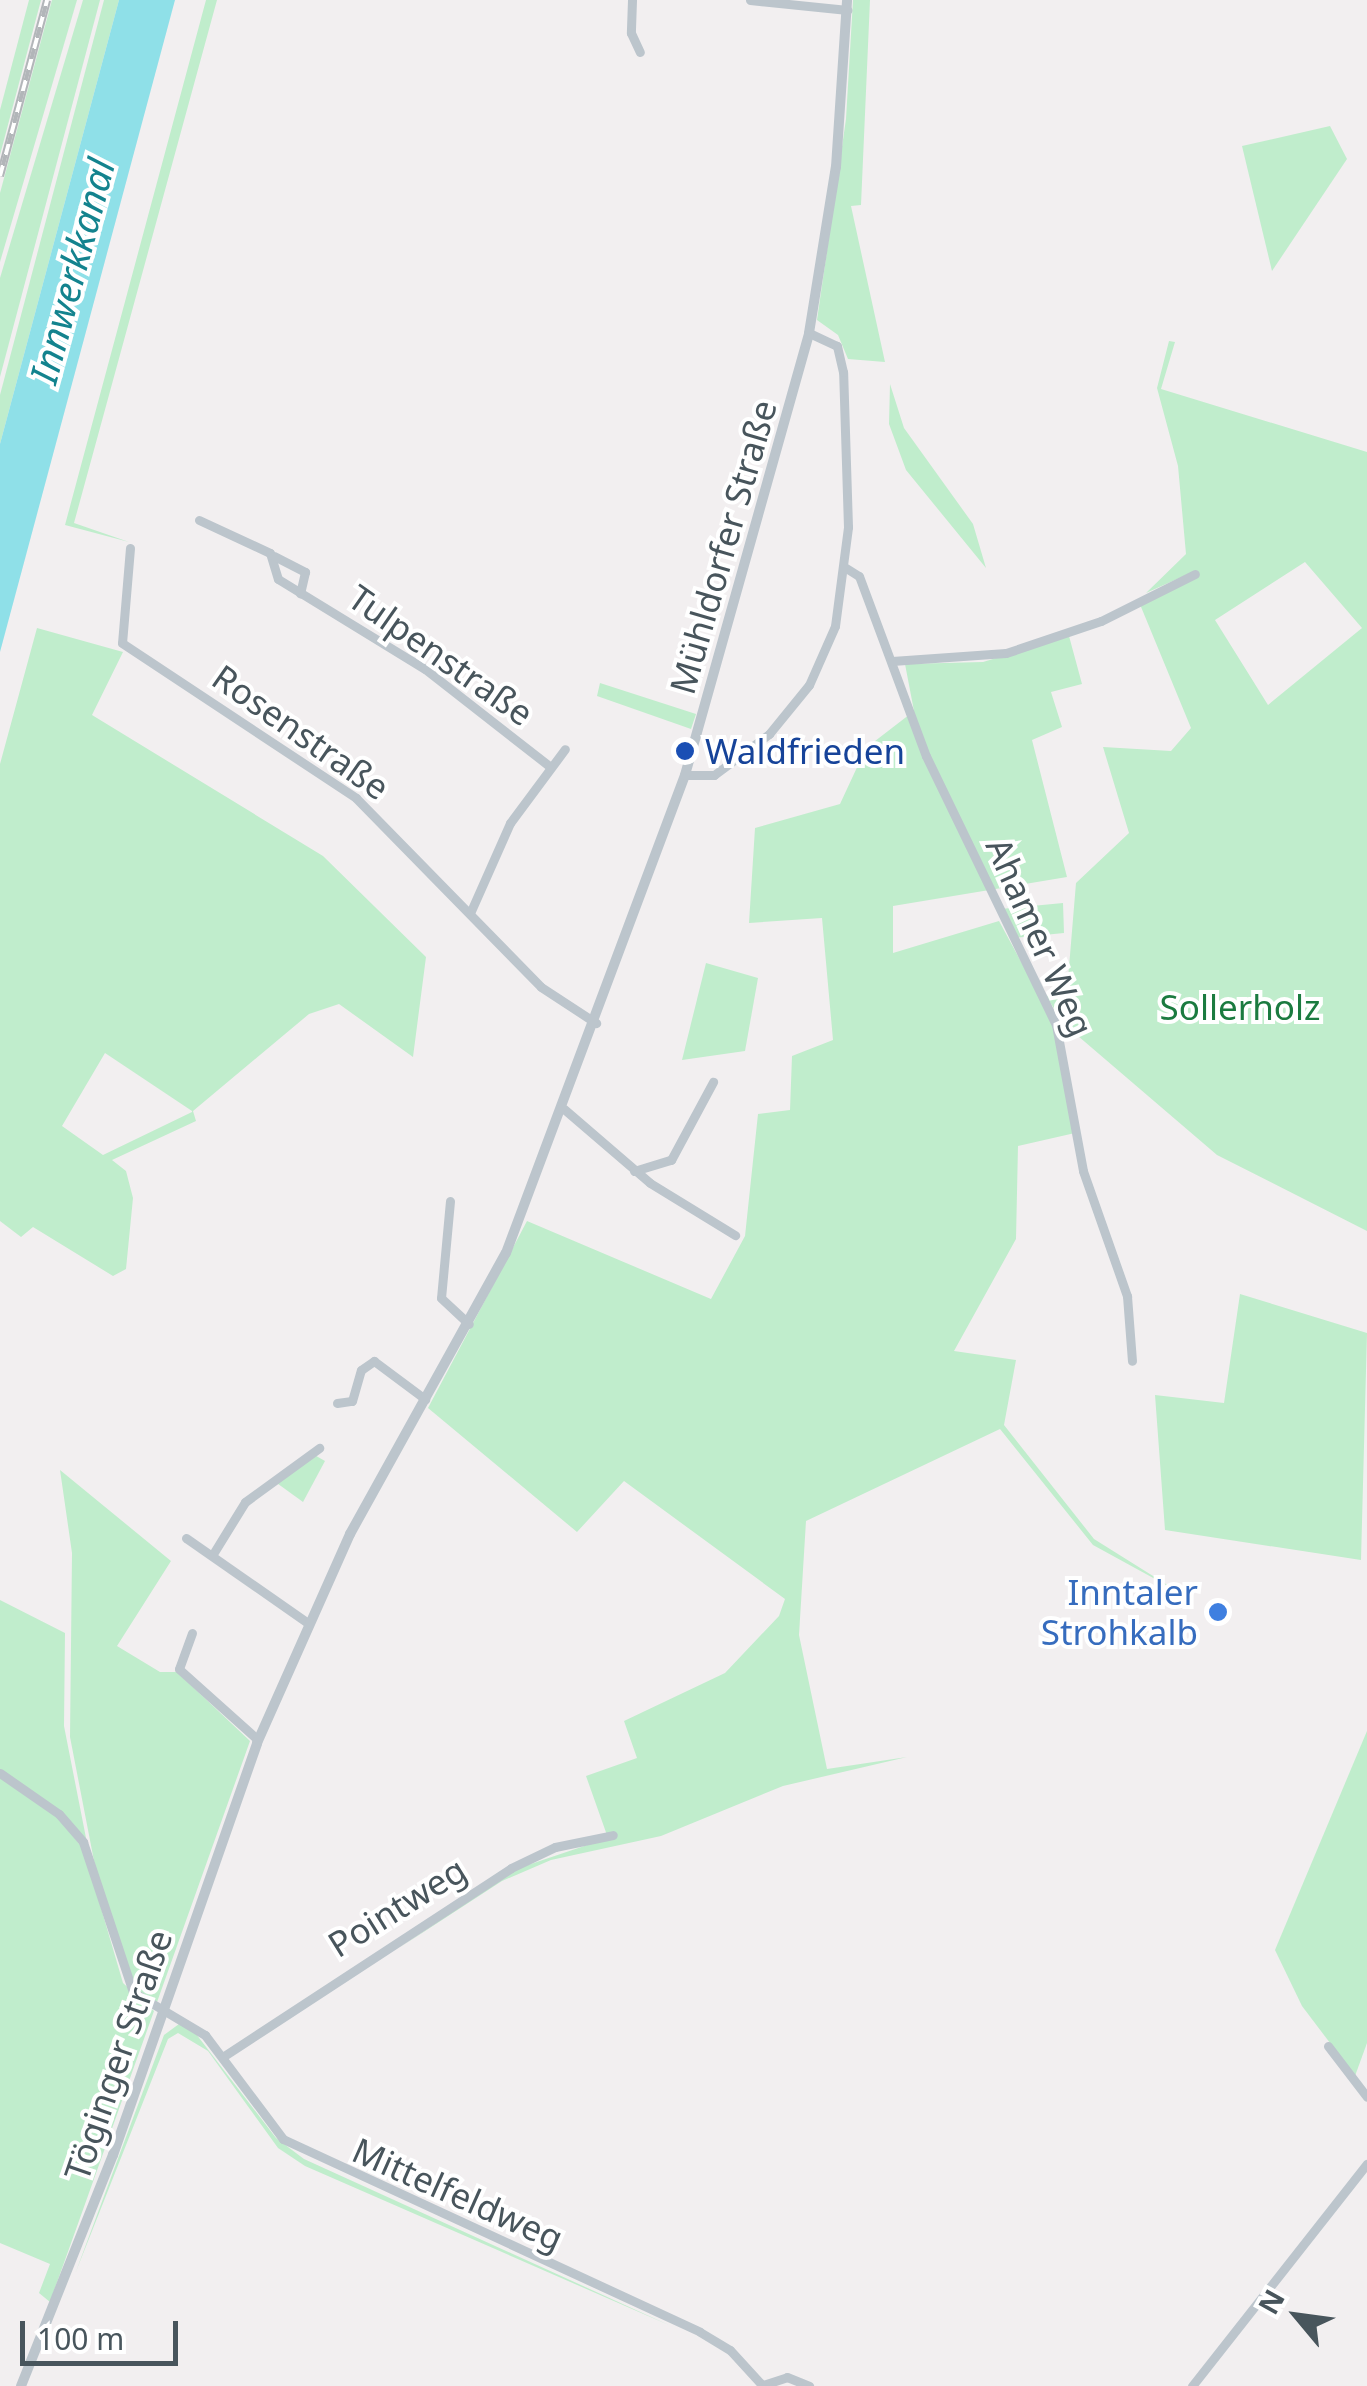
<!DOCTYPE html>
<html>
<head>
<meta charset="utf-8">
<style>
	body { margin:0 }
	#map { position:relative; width:1367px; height:2386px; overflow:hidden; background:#f2eff0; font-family:"Noto Sans",sans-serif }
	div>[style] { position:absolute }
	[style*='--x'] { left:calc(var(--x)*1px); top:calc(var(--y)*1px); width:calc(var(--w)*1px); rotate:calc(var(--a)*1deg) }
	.green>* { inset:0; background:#c0edcc }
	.water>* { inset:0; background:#8fe0e8 }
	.minor>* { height:9px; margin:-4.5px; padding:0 4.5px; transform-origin:4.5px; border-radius:4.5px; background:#bcc5cc }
	.tertiary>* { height:10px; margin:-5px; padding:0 5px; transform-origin:5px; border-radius:5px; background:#bcc5cc }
	.rail>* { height:8px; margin-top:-4px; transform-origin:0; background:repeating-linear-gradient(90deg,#fff 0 11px,#b2b6b9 0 22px); box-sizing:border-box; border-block:2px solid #b2b6b9 }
	.dots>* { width:28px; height:28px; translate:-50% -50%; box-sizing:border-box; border:5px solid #fff; border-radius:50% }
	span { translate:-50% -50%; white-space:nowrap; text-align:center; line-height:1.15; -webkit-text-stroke:8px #fff; paint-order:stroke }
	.street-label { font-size:35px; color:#48555c }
	.transit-label { font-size:35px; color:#164399 }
	.left { translate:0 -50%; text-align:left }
	.park-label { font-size:35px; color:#1b7b40 }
	.shop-label { font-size:35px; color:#366cbe }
	.right { translate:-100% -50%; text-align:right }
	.water-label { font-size:38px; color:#13838e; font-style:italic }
	.north { position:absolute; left:1247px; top:2266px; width:100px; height:100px; -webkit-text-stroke:8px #fff; paint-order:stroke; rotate:299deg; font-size:28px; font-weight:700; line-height:40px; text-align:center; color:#48555c }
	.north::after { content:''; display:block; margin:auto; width:35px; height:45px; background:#48555c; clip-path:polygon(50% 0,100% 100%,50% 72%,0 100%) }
	.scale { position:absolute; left:20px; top:2321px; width:158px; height:45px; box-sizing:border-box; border:5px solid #48555c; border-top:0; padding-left:12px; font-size:30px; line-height:35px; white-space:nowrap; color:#48555c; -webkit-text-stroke:8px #fff; paint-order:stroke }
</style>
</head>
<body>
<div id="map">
	<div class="green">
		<i style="clip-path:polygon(29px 0,41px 0,0 155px,0 110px)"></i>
		<i style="clip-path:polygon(52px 0,77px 0,0 262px,0 193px)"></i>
		<i style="clip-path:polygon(83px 0,100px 0,0 377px,0 278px)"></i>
		<i style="clip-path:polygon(104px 0,119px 0,0 444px,0 395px)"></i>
		<i style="clip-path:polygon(206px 0,217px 0,74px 523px,129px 542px,65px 525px)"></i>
		<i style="clip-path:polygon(853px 0,870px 0,861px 205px,851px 206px,885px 362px,848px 359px,838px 335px,817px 320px,846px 119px)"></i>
		<i style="clip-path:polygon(1330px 126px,1347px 159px,1272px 271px,1242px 146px)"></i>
		<i style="clip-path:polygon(evenodd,1169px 341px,1175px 342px,1161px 389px,1367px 452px,1367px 1231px,1217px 1155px,1064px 1024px,1046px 996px,1067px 991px,1076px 883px,1129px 833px,1103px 747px,1171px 751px,1191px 728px,1139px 602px,1195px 571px,1146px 593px,1186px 554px,1178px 466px,1157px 388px,1169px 341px,1305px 562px,1362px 628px,1268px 705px,1215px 620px,1305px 562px)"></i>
		<i style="clip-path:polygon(890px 384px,904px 428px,973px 524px,986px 568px,906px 470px,889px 424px)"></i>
		<i style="clip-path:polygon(evenodd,37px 628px,123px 652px,92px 715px,323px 856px,426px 957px,413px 1057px,339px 1004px,309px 1014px,193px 1111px,196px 1121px,112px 1160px,126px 1171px,133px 1198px,126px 1269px,113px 1276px,33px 1227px,21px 1237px,0 1221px,0 764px,37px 628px,105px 1053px,192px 1111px,192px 1112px,103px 1155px,62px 1126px,105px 1053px)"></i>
		<i style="clip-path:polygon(1069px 636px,1082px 684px,1051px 692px,1062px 727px,1032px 740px,1067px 877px,893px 906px,893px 953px,999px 921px,1051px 1017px,1075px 1133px,1018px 1146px,1016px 1239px,954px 1351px,1016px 1360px,1004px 1425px,1094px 1539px,1177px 1591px,1093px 1545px,1000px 1429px,806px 1521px,799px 1635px,827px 1769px,907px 1757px,783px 1786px,661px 1836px,551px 1860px,502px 1881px,399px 1948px,516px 1869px,608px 1838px,586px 1776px,637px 1758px,624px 1721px,725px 1673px,779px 1616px,785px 1599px,624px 1481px,577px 1532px,428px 1408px,527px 1221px,711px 1299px,745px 1236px,758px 1114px,790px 1110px,792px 1056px,833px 1040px,822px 918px,749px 923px,755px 828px,840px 804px,866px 748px,914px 711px,905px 664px,983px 662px)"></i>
		<i style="clip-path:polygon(600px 683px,696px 714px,691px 729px,597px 696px)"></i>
		<i style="clip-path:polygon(1063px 903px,1064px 933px,1014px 938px,1001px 909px)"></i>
		<i style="clip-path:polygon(706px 963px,758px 978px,745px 1051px,682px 1060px)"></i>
		<i style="clip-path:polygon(1240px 1294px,1367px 1333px,1361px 1560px,1165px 1530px,1155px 1395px,1224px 1403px)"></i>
		<i style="clip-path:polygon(311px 1453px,325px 1461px,303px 1502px,274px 1481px)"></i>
		<i style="clip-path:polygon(60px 1470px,171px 1561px,117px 1646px,160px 1672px,177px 1672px,250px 1741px,156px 2005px,132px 1986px,95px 1866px,70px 1737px,72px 1553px)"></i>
		<i style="clip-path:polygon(0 1600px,65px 1633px,64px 1726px,87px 1843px,0 1770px)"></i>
		<i style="clip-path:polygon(1367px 1731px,1367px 2043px,1355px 2076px,1302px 2006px,1275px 1950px)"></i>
		<i style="clip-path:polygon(0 1776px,57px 1816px,84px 1850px,123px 1983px,154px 2011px,50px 2302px,39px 2293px,50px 2264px,0 2243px)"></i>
		<i style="clip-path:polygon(179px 2024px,193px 2030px,276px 2138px,304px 2159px,671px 2326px,305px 2166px,278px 2148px,208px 2051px,178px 2033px,168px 2039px,75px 2274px,164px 2035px)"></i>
	</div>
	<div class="water">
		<i style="clip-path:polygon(119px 0,175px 0,0 652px,0 444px)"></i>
	</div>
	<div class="minor">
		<i style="--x:632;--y:0;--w:33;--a:92"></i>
		<i style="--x:631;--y:33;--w:21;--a:65"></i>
		<i style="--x:750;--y:0;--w:98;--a:5.9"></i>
		<i style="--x:199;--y:520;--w:78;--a:24.9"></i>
		<i style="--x:270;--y:553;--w:27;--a:73"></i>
		<i style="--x:278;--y:579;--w:172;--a:31.5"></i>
		<i style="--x:425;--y:669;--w:157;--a:38"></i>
		<i style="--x:130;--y:548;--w:95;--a:94.8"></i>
		<i style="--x:122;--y:643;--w:281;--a:33.5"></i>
		<i style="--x:356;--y:798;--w:264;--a:45.6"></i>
		<i style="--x:541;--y:987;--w:66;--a:33.2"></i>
		<i style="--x:274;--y:556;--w:35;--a:27"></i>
		<i style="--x:305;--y:572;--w:22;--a:103"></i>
		<i style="--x:846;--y:568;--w:15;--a:32"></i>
		<i style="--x:859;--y:576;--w:192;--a:69.6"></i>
		<i style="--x:926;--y:756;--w:299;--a:64.2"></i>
		<i style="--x:1056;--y:1025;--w:148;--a:79.5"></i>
		<i style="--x:1083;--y:1171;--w:133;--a:70.6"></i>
		<i style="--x:1127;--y:1296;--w:65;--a:85.6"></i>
		<i style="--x:892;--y:661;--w:114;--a:-4"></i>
		<i style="--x:1006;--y:653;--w:100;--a:-18.6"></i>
		<i style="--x:1101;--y:621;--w:105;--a:-26.6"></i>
		<i style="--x:685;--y:775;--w:29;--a:0"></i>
		<i style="--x:714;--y:775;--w:69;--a:-36.7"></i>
		<i style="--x:769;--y:734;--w:63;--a:-50.8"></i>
		<i style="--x:809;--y:685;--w:64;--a:-66.2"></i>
		<i style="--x:835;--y:626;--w:100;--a:-82.5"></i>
		<i style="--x:848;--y:527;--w:155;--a:-91.8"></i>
		<i style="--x:843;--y:372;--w:27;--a:-103"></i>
		<i style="--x:837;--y:346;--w:31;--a:-155"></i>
		<i style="--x:471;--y:911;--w:96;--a:-66.1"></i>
		<i style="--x:510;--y:823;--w:92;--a:-53.4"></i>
		<i style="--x:564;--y:1109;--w:113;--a:40.7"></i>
		<i style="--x:650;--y:1183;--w:100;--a:31.5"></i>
		<i style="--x:634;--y:1171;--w:39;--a:-17"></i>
		<i style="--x:671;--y:1160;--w:89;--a:-61.7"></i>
		<i style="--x:450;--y:1201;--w:97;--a:95.3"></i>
		<i style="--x:441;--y:1298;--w:38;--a:43"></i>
		<i style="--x:337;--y:1403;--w:15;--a:-8"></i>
		<i style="--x:352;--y:1401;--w:32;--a:-74"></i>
		<i style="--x:361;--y:1370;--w:16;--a:-35"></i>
		<i style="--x:374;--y:1361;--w:64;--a:36.7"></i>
		<i style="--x:186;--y:1538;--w:149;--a:34.9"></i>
		<i style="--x:213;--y:1554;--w:61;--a:-58.4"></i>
		<i style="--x:245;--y:1502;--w:92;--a:-36.1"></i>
		<i style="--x:192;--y:1633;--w:38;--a:110"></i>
		<i style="--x:179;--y:1669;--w:106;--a:41.9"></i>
		<i style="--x:0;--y:1773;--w:72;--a:34.8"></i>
		<i style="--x:59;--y:1814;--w:37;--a:49"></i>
		<i style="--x:83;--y:1842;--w:158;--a:71.6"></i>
		<i style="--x:133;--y:1992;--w:84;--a:30.8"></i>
		<i style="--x:205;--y:2035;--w:130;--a:53.1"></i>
		<i style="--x:283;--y:2139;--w:459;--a:24.8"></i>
		<i style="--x:700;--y:2332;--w:35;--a:31"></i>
		<i style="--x:730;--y:2350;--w:49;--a:47.5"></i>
		<i style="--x:1328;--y:2046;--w:64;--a:52.6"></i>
		<i style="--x:224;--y:2056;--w:343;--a:-33.2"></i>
		<i style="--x:511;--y:1868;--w:49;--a:-25.5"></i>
		<i style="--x:555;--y:1847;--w:59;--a:-11.7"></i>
		<i style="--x:763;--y:2385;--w:25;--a:-18"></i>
		<i style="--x:787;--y:2377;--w:24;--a:22"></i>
		<i style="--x:1192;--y:2386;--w:283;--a:-51.8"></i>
	</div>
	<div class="tertiary">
		<i style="--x:21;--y:2386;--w:249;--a:-68.3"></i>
		<i style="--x:113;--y:2155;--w:436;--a:-70.7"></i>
		<i style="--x:257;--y:1743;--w:229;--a:-66"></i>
		<i style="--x:350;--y:1534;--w:321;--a:-61"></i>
		<i style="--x:506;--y:1253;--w:510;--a:-69.47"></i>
		<i style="--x:685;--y:775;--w:459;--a:-74.3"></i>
		<i style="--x:809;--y:333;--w:168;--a:-80.8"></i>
		<i style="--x:836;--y:167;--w:167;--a:-86.2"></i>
	</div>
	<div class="rail">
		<i style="--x:0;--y:176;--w:182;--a:-75"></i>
	</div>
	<div class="dots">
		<i style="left:685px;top:751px;background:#1a4fb4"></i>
		<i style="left:1218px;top:1612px;background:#3f7fe0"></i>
	</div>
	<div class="street-label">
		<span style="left:723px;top:547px;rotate:-74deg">Mühldorfer Straße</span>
		<span style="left:441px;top:655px;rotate:35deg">Tulpenstraße</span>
		<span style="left:301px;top:732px;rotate:35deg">Rosenstraße</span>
		<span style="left:1040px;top:937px;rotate:66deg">Ahamer Weg</span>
		<span style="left:397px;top:1907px;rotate:-32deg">Pointweg</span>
		<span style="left:118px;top:2055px;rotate:-71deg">Töginger Straße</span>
		<span style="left:458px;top:2194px;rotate:24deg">Mittelfeldweg</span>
	</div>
	<div class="transit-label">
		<span class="left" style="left:705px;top:751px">Waldfrieden</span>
	</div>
	<div class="park-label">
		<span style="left:1240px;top:1007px">Sollerholz</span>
	</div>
	<div class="shop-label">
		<span class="right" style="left:1198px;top:1612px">Inntaler<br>Strohkalb</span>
	</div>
	<div class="water-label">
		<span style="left:72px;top:271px;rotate:-75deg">Innwerkkanal</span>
	</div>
	<div class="north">N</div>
	<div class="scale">100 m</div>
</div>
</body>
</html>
